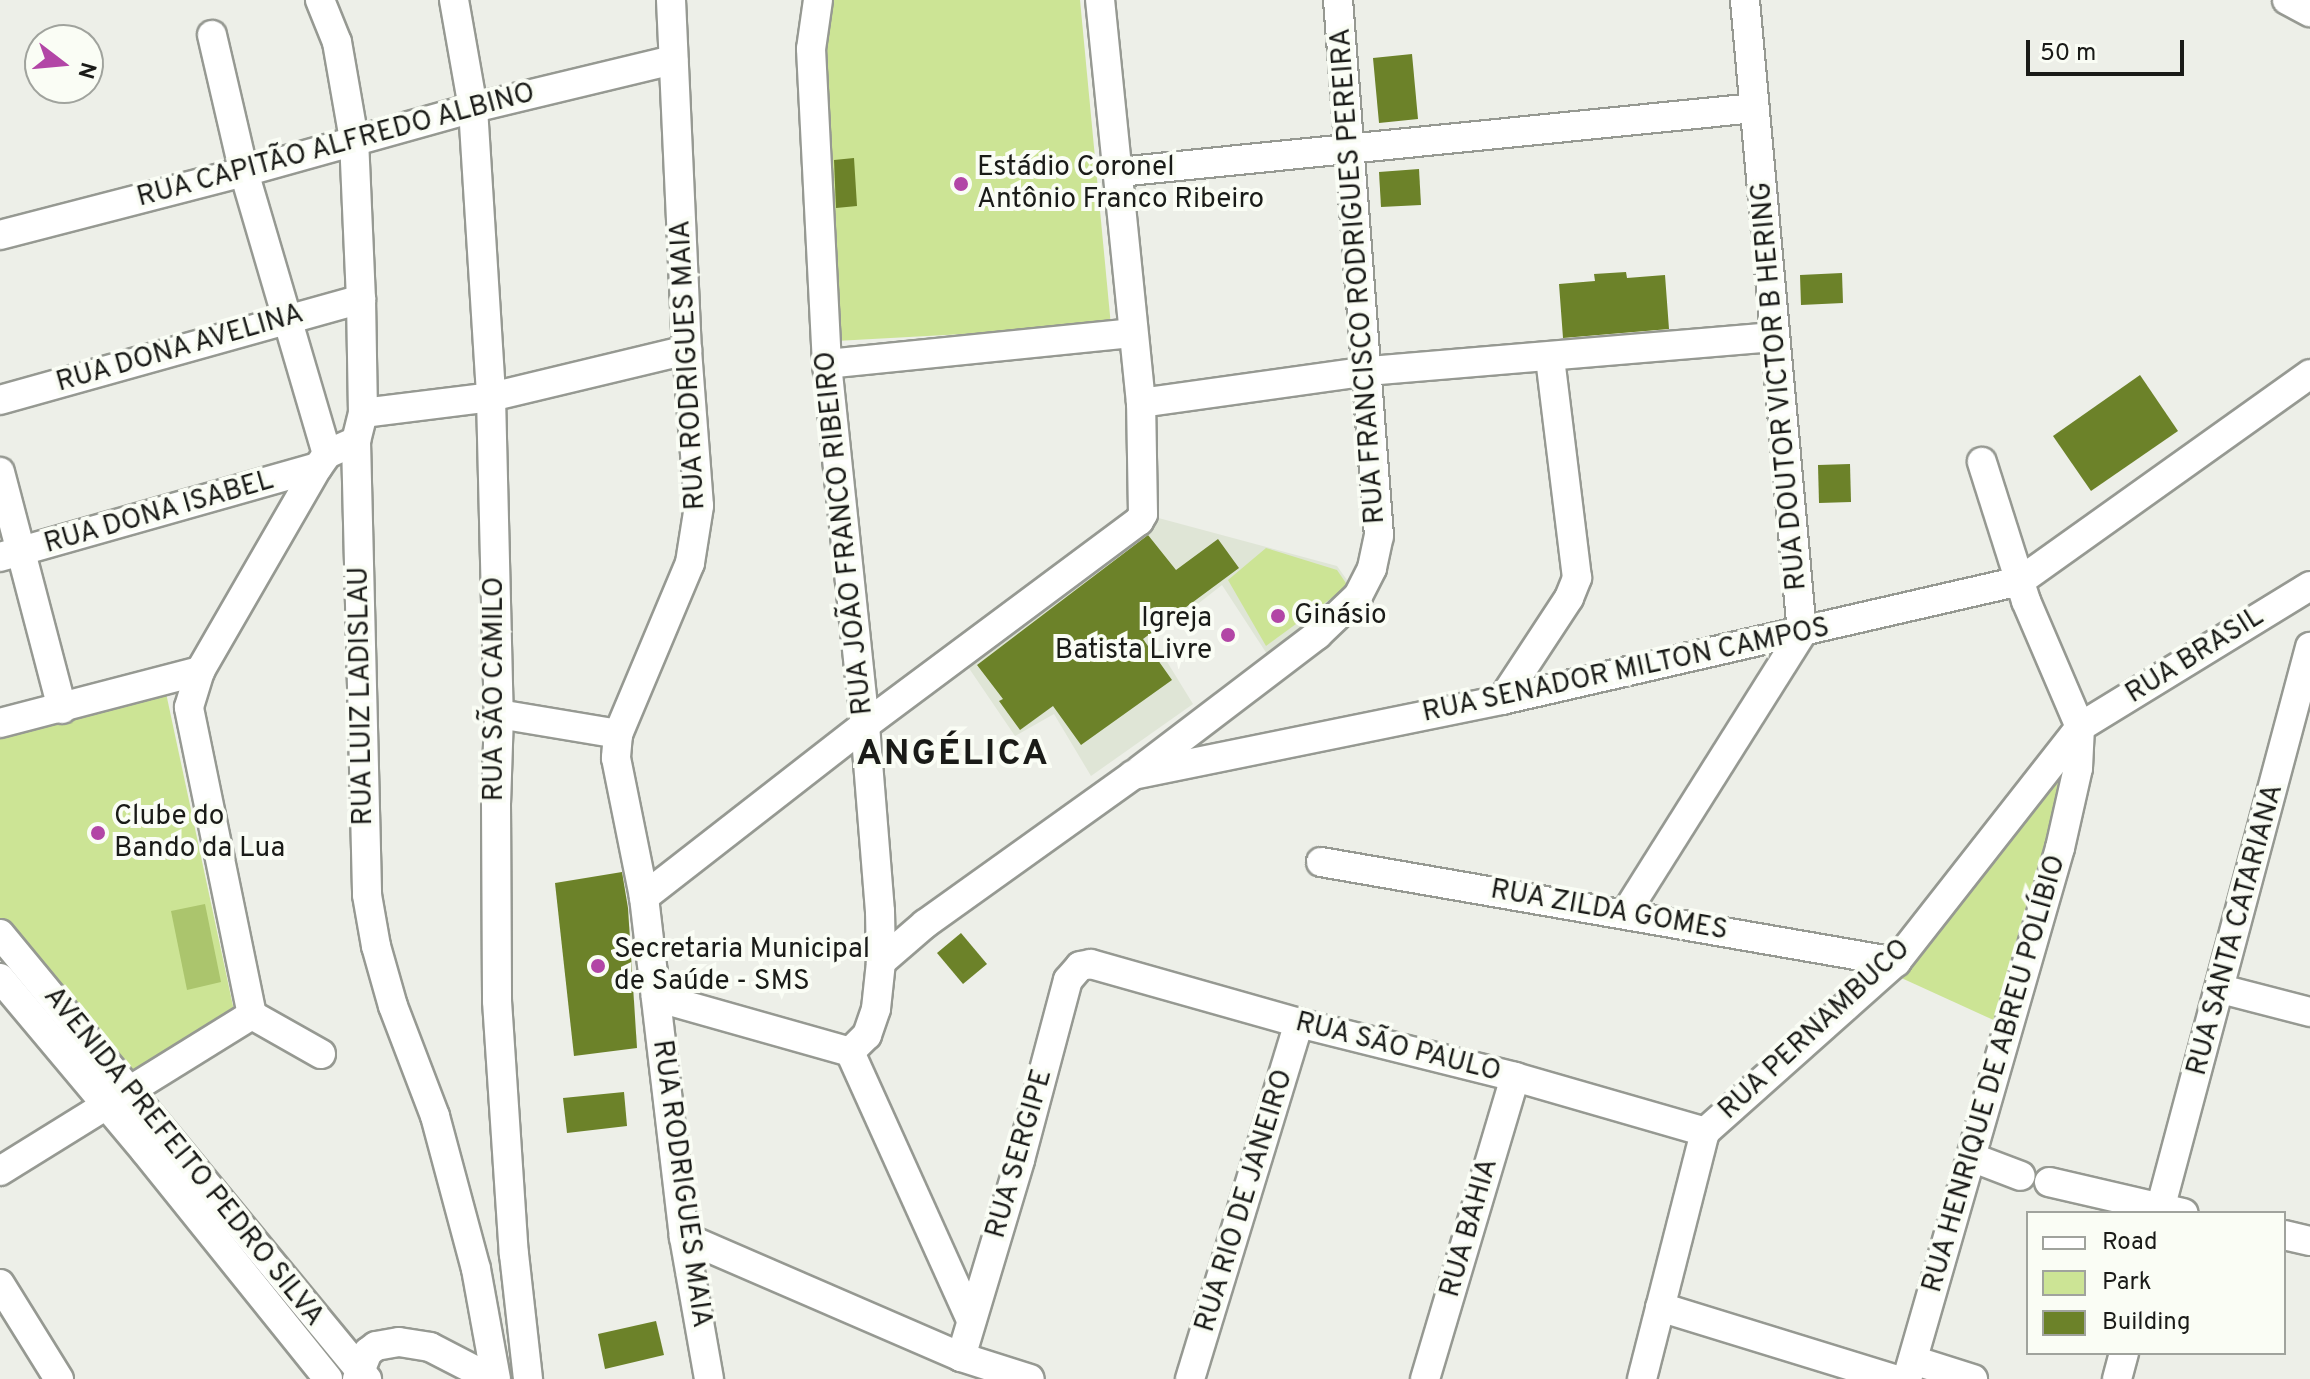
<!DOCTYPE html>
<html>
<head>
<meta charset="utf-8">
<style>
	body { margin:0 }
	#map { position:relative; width:2310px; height:1379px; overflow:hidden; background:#edefe8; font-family:Overpass,sans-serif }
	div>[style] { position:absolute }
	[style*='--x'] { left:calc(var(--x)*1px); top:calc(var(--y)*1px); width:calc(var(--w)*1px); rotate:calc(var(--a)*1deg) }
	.built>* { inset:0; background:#dfe5d6 }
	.green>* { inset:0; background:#cce495 }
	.water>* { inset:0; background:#abc56d }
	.building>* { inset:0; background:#6c8229 }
	.roads { filter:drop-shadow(2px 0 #969992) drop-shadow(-2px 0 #969992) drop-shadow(0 2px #969992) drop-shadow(0 -2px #969992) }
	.minor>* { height:28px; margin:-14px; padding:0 14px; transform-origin:14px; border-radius:14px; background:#fff }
	.dots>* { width:22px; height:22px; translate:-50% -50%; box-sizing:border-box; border:4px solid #fafdf5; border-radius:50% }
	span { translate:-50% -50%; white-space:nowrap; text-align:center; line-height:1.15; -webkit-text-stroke:8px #fafdf5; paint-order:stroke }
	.street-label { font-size:28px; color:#1a1b18 }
	.poi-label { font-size:28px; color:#1a1b18 }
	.left { translate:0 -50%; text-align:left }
	.right { translate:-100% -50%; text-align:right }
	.district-label { font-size:36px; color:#1a1b18; font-weight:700; letter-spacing:2px }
	.legend { position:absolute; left:2026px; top:1211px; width:260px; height:144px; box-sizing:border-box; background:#fafdf5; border:2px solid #a0a39d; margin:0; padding:10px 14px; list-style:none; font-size:24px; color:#1a1b18 }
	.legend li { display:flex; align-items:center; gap:16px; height:40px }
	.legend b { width:40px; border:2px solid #a0a39d }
	.north { position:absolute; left:24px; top:24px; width:80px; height:80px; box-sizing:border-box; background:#fafdf5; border:2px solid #a0a39d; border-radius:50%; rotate:106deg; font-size:22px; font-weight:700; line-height:32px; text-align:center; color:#1a1b18 }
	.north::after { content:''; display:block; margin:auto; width:28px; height:36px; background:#b246a6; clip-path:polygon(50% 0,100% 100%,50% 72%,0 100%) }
	.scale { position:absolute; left:2026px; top:40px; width:158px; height:36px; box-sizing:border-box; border:4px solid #1a1b18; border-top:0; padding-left:10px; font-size:24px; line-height:28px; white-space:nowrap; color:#1a1b18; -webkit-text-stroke:6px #fafdf5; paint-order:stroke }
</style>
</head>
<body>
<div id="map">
	<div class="built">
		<i style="clip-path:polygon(1151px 516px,1337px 566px,1352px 587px,1267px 654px,1222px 585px,1153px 639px,1193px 704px,1091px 776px,1054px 714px,1015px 736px,962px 658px)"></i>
	</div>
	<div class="green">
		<i style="clip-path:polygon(828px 0,1080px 0,1111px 326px,836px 341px,816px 61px)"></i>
		<i style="clip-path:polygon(1266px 548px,1337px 570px,1348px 586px,1266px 646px,1228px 580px)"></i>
		<i style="clip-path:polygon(166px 693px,236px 1020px,125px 1080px,0 929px,0 737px)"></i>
		<i style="clip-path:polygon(2059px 766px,2069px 773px,2000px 1023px,1897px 976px)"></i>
	</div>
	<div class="water">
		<i style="clip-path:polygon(205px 904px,221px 982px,187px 990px,171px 911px)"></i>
	</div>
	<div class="building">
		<i style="clip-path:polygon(1412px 54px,1418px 119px,1379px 123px,1373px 58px)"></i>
		<i style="clip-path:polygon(854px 158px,857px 206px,836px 208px,834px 160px)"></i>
		<i style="clip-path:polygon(1419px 169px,1421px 205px,1381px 207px,1379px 172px)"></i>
		<i style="clip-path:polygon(1626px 272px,1627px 278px,1665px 275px,1669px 329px,1563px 338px,1559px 284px,1595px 281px,1594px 274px)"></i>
		<i style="clip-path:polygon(1842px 273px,1843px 303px,1801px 305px,1800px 275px)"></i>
		<i style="clip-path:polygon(2140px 375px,2178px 431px,2091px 491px,2053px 436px)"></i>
		<i style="clip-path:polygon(1850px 464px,1851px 502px,1819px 503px,1818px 465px)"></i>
		<i style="clip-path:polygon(1148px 535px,1176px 570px,1218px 539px,1239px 568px,1143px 639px,1172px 680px,1081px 745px,1053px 706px,1020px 730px,999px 701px,1003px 699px,977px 665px)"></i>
		<i style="clip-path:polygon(622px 872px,628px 908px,637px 1048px,574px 1056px,555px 883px)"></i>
		<i style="clip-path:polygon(961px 933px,987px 964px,963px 984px,937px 953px)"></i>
		<i style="clip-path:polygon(624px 1092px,627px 1126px,567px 1133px,563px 1098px)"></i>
		<i style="clip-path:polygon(656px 1321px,664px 1355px,605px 1369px,598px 1334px)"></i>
	</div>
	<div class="roads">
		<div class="minor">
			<i style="--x:320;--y:0;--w:45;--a:68"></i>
			<i style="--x:337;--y:42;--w:98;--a:80.1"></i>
			<i style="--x:354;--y:139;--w:160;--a:87.5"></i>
			<i style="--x:361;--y:299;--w:114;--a:89"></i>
			<i style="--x:363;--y:413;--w:29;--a:104"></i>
			<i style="--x:356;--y:441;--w:454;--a:88.6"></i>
			<i style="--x:367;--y:895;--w:52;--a:80"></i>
			<i style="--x:376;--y:946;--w:62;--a:74.2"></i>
			<i style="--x:393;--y:1006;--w:118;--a:69.1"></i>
			<i style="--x:435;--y:1116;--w:158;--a:75"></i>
			<i style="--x:476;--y:1269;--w:112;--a:79.7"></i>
			<i style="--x:454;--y:0;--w:110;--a:80"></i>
			<i style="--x:473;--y:108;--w:290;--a:86.4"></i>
			<i style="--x:491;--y:397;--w:317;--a:88.6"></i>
			<i style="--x:499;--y:714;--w:89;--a:91.9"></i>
			<i style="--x:496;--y:803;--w:198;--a:89.7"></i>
			<i style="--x:497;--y:1001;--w:254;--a:86.2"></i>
			<i style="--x:514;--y:1254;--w:126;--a:83.6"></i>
			<i style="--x:671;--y:0;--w:350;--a:87.4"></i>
			<i style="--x:687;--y:350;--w:156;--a:85.6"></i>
			<i style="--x:699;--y:506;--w:58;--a:99"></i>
			<i style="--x:690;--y:563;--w:186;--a:112.8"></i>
			<i style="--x:618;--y:734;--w:24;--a:95"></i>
			<i style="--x:616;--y:758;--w:142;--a:78.6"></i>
			<i style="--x:644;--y:897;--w:342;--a:83.3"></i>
			<i style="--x:684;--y:1237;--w:144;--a:80"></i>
			<i style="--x:818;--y:0;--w:49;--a:98.1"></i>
			<i style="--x:811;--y:49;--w:315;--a:87.1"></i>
			<i style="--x:827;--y:364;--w:363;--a:84"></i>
			<i style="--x:865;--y:725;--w:187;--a:85.4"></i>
			<i style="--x:880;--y:911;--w:51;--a:88.9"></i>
			<i style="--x:881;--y:962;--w:47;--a:96.1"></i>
			<i style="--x:876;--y:1009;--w:28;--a:109"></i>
			<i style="--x:867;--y:1035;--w:24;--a:135"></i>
			<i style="--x:850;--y:1052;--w:294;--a:65.7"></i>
			<i style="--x:2287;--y:0;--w:26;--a:28"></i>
			<i style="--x:212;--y:35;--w:141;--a:76.9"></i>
			<i style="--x:244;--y:172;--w:294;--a:73.6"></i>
			<i style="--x:1119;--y:172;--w:639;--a:-5.75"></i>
			<i style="--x:0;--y:235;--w:252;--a:-14.5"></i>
			<i style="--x:244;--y:172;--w:238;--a:-15.6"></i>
			<i style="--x:473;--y:108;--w:206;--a:-13.5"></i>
			<i style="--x:827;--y:364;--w:307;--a:-5.8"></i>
			<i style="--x:0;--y:400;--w:375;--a:-15.6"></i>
			<i style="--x:1141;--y:403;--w:230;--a:-8"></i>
			<i style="--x:1369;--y:371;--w:407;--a:-4.8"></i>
			<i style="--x:363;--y:413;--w:129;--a:-7.1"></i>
			<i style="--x:491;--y:397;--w:202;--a:-13.5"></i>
			<i style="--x:0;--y:472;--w:245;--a:75.3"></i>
			<i style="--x:0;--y:557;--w:330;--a:-15.8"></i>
			<i style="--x:1502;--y:700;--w:122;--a:-56.7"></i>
			<i style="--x:1569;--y:598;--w:22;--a:-68"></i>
			<i style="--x:1577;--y:578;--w:223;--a:-97"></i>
			<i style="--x:499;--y:714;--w:121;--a:9.5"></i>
			<i style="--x:0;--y:723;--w:207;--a:-14.6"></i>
			<i style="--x:1140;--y:770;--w:223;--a:-37.3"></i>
			<i style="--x:1317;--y:635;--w:57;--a:-43.6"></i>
			<i style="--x:1358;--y:596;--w:31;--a:-63"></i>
			<i style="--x:1372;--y:568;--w:33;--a:-78"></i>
			<i style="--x:1379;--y:536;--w:538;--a:-94.37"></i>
			<i style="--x:1321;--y:862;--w:584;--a:9.87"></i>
			<i style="--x:644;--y:897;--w:280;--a:-37.9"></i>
			<i style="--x:865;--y:725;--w:342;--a:-36.7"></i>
			<i style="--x:1139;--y:521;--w:8;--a:-60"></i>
			<i style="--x:1143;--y:514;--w:111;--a:-91"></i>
			<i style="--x:1141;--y:403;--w:405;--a:-95.8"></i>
			<i style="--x:1625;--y:914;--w:332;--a:-57.8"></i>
			<i style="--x:1802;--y:633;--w:636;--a:-95.15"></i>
			<i style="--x:0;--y:934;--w:577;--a:50.49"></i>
			<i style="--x:881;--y:962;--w:58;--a:-40.8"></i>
			<i style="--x:925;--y:924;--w:256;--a:-35.6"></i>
			<i style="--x:1133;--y:775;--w:377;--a:-11.5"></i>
			<i style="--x:1502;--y:700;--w:531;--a:-12.94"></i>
			<i style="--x:2020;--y:581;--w:356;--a:-35.5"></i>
			<i style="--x:0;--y:978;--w:226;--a:50"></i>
			<i style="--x:145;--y:1151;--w:292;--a:51.2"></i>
			<i style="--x:2221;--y:989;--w:92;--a:14.5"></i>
			<i style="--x:656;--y:997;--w:202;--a:15.8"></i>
			<i style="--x:321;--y:1054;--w:79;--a:-150.5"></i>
			<i style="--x:252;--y:1015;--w:314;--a:-101.6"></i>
			<i style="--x:189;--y:707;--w:38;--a:-73"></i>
			<i style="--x:200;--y:671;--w:236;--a:-60"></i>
			<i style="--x:318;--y:467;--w:16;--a:-55"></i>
			<i style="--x:327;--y:454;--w:32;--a:-24"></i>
			<i style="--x:1971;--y:1157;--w:53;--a:20.8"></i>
			<i style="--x:0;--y:1171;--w:296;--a:-31.8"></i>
			<i style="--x:2049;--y:1182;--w:138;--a:13"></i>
			<i style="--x:2159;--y:1213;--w:586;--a:-75.06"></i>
			<i style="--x:2284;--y:1235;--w:27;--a:13"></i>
			<i style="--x:684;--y:1237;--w:302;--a:23.4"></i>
			<i style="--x:961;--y:1357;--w:72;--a:17.7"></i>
			<i style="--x:0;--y:1284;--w:112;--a:58.2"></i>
			<i style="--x:1660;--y:1307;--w:245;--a:17.1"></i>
			<i style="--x:961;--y:1357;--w:206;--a:-73.3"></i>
			<i style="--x:1020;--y:1160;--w:186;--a:-75.1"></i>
			<i style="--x:1068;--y:980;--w:18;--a:-49"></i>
			<i style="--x:1080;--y:966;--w:11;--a:-10"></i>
			<i style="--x:1091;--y:964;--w:216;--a:15.8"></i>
			<i style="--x:1299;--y:1023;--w:223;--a:14"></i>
			<i style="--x:1515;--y:1077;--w:198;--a:16.1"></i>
			<i style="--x:1913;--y:1360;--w:63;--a:17.6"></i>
			<i style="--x:357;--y:1379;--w:29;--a:-68"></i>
			<i style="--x:368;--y:1352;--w:10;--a:-37"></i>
			<i style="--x:376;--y:1346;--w:23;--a:-10"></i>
			<i style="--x:399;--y:1342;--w:31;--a:9"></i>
			<i style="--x:430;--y:1347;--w:70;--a:27.3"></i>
			<i style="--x:1190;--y:1379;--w:372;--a:-73"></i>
			<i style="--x:1425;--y:1379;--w:315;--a:-73.4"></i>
			<i style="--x:1642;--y:1379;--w:255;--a:-75.7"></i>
			<i style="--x:1705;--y:1132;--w:256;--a:-41.7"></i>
			<i style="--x:1896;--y:962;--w:298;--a:-51.9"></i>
			<i style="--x:2080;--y:727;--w:270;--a:-31.5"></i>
			<i style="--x:1907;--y:1379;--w:553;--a:-73.93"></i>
			<i style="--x:2060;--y:848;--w:82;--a:-77.3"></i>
			<i style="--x:2078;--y:768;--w:41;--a:-87.2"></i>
			<i style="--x:2080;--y:727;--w:137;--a:-113.2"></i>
			<i style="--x:2026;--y:601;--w:146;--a:-107.6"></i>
			<i style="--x:2117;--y:1379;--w:27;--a:-75"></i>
		</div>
	</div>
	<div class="dots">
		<i style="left:961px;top:184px;background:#b246a6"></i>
		<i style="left:1278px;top:616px;background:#b246a6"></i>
		<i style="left:1228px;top:635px;background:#b246a6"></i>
		<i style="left:98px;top:833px;background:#b246a6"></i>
		<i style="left:598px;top:966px;background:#b246a6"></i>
	</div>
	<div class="street-label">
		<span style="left:336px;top:146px;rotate:-15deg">RUA CAPITÃO ALFREDO ALBINO</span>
		<span style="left:1359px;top:276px;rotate:-94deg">RUA FRANCISCO RODRIGUES PEREIRA</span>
		<span style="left:180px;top:349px;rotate:-16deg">RUA DONA AVELINA</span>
		<span style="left:689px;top:365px;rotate:-93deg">RUA RODRIGUES MAIA</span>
		<span style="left:1780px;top:386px;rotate:-95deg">RUA DOUTOR VICTOR B HERING</span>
		<span style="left:159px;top:513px;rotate:-16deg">RUA DONA ISABEL</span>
		<span style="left:845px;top:533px;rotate:-96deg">RUA JOÃO FRANCO RIBEIRO</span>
		<span style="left:2195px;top:656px;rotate:-32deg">RUA BRASIL</span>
		<span style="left:1626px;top:671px;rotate:-12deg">RUA SENADOR MILTON CAMPOS</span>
		<span style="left:495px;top:689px;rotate:-90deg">RUA SÃO CAMILO</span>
		<span style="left:362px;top:696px;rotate:-91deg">RUA LUIZ LADISLAU</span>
		<span style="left:1609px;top:911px;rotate:10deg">RUA ZILDA GOMES</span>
		<span style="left:2236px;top:930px;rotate:-75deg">RUA SANTA CATARIANA</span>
		<span style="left:1815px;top:1030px;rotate:-43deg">RUA PERNAMBUCO</span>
		<span style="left:1398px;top:1048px;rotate:14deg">RUA SÃO PAULO</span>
		<span style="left:1995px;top:1074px;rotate:-74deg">RUA HENRIQUE DE ABREU POLÍBIO</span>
		<span style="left:1020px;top:1154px;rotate:-74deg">RUA SERGIPE</span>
		<span style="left:183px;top:1157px;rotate:51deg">AVENIDA PREFEITO PEDRO SILVA</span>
		<span style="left:681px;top:1184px;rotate:82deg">RUA RODRIGUES MAIA</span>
		<span style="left:1245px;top:1201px;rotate:-73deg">RUA RIO DE JANEIRO</span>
		<span style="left:1470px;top:1228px;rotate:-74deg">RUA BAHIA</span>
	</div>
	<div class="poi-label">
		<span class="left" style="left:977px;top:184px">Estádio Coronel<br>Antônio Franco Ribeiro</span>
		<span class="left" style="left:1294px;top:616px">Ginásio</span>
		<span class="right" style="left:1212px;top:635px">Igreja<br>Batista Livre</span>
		<span class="left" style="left:114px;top:833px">Clube do<br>Bando da Lua</span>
		<span class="left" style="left:614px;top:966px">Secretaria Municipal<br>de Saúde - SMS</span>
	</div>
	<div class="district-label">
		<span style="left:953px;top:756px">ANGÉLICA</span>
	</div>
	<ul class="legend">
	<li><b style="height:10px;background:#fff"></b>Road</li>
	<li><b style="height:22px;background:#cce495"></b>Park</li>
	<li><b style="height:22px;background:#6c8229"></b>Building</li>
	</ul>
	<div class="north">N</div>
	<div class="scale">50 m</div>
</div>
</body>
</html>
